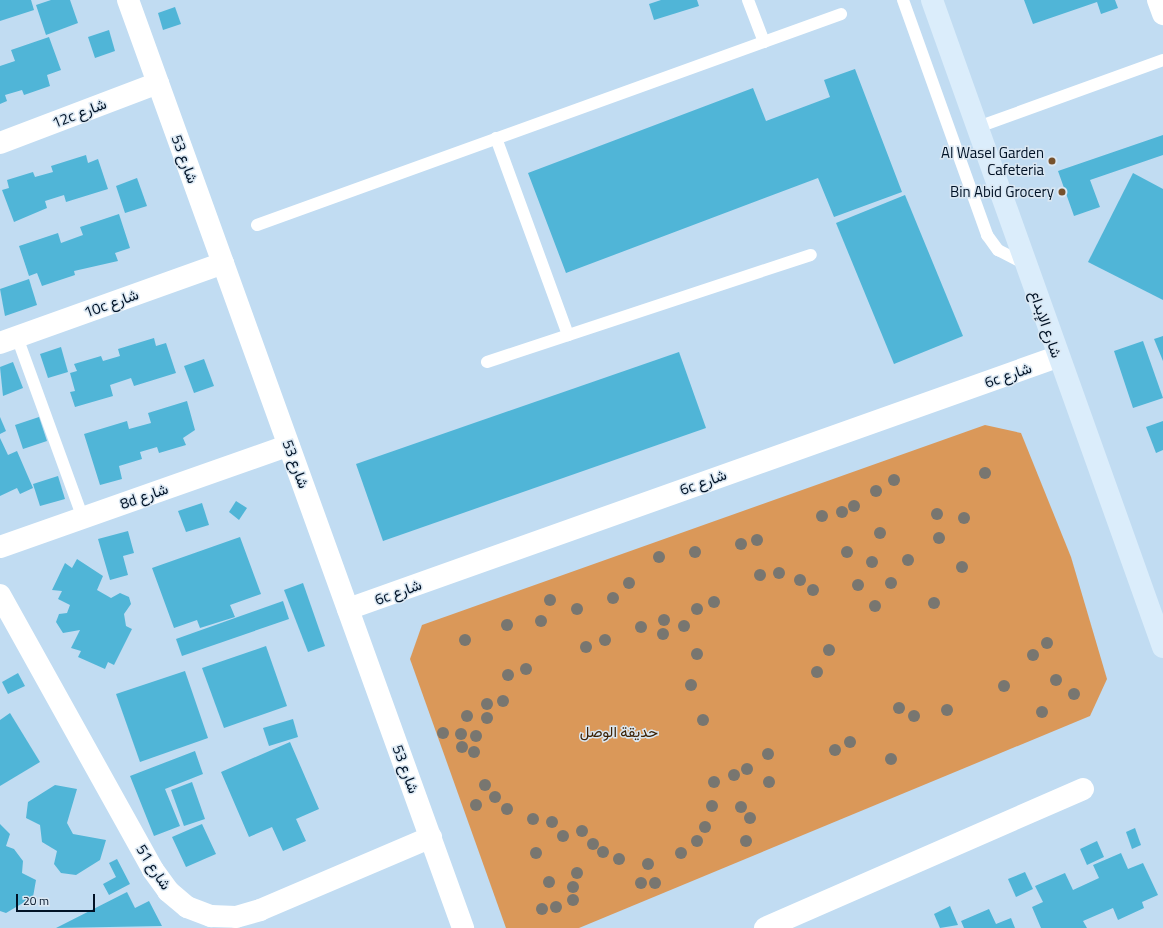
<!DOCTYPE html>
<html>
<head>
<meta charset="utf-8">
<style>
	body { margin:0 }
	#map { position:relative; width:1163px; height:928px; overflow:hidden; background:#c1dcf2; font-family:"Titillium Web",Vazirmatn,sans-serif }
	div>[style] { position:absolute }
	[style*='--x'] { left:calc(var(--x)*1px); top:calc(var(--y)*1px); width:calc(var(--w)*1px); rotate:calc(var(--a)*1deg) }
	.green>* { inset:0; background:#da9859 }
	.building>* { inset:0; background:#50b5d7 }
	.lane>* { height:12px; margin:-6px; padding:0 6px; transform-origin:6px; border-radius:6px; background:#fff }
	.street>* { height:22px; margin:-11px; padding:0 11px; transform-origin:11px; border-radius:11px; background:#fff }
	.secondary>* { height:22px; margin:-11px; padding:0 11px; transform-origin:11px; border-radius:11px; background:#dbedfb }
	.trees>* { width:12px; height:12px; margin:-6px; border-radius:50%; background:#787670 }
	.dots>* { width:11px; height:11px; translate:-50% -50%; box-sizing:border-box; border:2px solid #dae7f2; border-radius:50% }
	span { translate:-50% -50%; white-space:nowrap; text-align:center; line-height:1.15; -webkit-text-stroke:3px #dae7f2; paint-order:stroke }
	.street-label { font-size:15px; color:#001226 }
	.poi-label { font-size:15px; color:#001226 }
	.right { translate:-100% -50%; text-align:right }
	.park-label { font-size:15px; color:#3c2205 }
	.scale { position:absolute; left:16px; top:894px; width:79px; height:18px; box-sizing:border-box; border:2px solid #001226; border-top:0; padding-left:5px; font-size:12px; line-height:14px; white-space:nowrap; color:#001226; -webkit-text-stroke:3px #dae7f2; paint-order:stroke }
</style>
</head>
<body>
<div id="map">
	<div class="green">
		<i style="clip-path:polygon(985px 425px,1021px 433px,1071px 557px,1107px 679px,1090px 716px,579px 928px,506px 928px,410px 659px,422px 625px)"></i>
	</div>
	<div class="building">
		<i style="clip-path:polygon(0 0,31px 0,34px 10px,0 21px)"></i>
		<i style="clip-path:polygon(51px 0,70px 0,78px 23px,46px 35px,36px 5px)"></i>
		<i style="clip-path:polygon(661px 0,697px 0,699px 6px,654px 20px,649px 4px)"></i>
		<i style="clip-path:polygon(1024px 0,1115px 0,1118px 8px,1101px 14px,1097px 2px,1033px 24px)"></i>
		<i style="clip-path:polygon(175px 7px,181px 24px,163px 30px,158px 13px)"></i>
		<i style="clip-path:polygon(109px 30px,115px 51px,95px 58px,88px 37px)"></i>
		<i style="clip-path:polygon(49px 37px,61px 70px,47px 75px,50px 86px,24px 95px,22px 90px,5px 95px,7px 101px,0 104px,0 66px,15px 61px,11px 50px)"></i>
		<i style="clip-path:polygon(855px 69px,902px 192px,834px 217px,818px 178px,566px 273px,528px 173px,753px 88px,766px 121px,830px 97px,824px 80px)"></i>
		<i style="clip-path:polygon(1163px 135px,1163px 155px,1090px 180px,1100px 207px,1074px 216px,1058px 171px)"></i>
		<i style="clip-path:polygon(86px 155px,88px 163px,98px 159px,108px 189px,66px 202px,64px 195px,45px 201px,47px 208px,14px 222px,2px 190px,9px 188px,7px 180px,33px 172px,35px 177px,53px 172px,51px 166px)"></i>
		<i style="clip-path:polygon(1133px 173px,1163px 189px,1163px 300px,1088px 262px)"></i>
		<i style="clip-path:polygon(137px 178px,147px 206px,125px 213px,116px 186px)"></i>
		<i style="clip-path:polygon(905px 195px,963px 336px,894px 364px,836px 223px)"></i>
		<i style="clip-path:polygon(119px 214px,130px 248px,115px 253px,118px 261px,74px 271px,75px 275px,42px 286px,37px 273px,29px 276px,19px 246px,58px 233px,61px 243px,83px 235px,80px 227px)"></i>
		<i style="clip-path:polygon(29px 279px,37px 305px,5px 316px,0 289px)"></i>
		<i style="clip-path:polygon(1163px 336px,1163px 361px,1154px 339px)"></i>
		<i style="clip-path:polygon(154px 338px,156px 346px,166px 343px,176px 373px,134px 386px,131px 378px,110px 385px,113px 396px,75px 407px,70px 392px,75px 391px,70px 373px,77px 371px,74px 364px,101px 356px,103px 361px,120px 356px,118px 349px)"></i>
		<i style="clip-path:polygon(1143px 341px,1163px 398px,1133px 408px,1114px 351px)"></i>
		<i style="clip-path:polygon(61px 347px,68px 372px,48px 378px,40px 354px)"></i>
		<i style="clip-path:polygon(679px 352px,706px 428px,383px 541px,356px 464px)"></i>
		<i style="clip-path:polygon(204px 359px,214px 386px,194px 393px,184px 366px)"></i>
		<i style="clip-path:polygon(13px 362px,23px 388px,3px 396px,0 367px)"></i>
		<i style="clip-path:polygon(187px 401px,195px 430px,183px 438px,186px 445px,159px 453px,157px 447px,140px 452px,142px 459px,119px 466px,122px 479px,100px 485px,84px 434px,127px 421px,129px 429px,151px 423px,148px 413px)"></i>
		<i style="clip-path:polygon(0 417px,6px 431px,0 434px)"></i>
		<i style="clip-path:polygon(39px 417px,47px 441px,23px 449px,15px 425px)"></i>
		<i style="clip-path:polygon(1163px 421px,1163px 450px,1156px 453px,1146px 427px)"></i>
		<i style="clip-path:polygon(0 438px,8px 455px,17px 451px,33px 488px,20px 494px,17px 488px,0 496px)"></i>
		<i style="clip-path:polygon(58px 476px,65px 499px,40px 506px,33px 484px)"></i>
		<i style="clip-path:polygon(236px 501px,247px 508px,239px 520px,229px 512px)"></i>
		<i style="clip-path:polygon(202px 503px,209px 525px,186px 532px,178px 511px)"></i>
		<i style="clip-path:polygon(128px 531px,134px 553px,123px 556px,128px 575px,110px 580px,98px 539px)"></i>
		<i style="clip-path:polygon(240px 537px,261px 594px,230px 605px,235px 617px,200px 628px,197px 620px,174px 628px,152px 568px)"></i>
		<i style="clip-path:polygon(77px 559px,103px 576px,97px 590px,111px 598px,120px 593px,129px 597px,131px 604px,124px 614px,126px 626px,132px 629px,114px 665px,108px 662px,105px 669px,78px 657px,81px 651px,71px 648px,80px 630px,63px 633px,56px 622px,59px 614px,67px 613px,70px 605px,58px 599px,62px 591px,52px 590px,65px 563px,72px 568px)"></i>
		<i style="clip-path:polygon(303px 583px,325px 646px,308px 652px,284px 590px)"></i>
		<i style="clip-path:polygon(283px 601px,289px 619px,182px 656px,176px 639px)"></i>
		<i style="clip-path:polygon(266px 646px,287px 706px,224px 728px,202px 668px)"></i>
		<i style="clip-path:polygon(185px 671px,208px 738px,140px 762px,116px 694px)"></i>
		<i style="clip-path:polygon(18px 673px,25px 686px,8px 694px,2px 682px)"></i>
		<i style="clip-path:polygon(10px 713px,40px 762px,0 786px,0 720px)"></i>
		<i style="clip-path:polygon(293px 719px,298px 737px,269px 746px,263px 728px)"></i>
		<i style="clip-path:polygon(290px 742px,319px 809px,296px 819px,306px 841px,283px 851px,272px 827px,249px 837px,221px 772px)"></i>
		<i style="clip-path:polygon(195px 751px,203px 774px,165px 789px,180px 826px,154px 836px,130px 776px)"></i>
		<i style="clip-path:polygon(192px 782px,205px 819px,184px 826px,171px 790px)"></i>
		<i style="clip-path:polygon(55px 785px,77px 789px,67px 823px,73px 834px,106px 840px,100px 860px,76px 875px,61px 873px,54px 864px,57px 851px,42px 842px,40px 825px,26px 818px,28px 802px)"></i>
		<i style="clip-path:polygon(0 824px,10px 834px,6px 846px,14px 849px,23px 861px,22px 873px,36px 880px,33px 897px,6px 913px,0 911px)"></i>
		<i style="clip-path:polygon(202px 824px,216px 854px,186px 867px,172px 837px)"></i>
		<i style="clip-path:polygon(1135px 828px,1141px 845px,1132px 849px,1126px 832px)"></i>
		<i style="clip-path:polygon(1097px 841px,1104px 857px,1087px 865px,1080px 849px)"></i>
		<i style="clip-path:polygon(1121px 853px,1128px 869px,1143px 863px,1158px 895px,1142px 902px,1144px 908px,1118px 920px,1113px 908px,1083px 921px,1087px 928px,1041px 928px,1032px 907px,1043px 902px,1035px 886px,1065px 873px,1073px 890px,1099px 878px,1093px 865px)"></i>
		<i style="clip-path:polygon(117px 859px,130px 884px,109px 895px,103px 884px,116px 877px,109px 863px)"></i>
		<i style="clip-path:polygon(1025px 872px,1033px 889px,1016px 897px,1008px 879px)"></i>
		<i style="clip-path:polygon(127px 892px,135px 908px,149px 901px,162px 926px,56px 928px)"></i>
		<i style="clip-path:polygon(950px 906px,958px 925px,940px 928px,934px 914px)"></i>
		<i style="clip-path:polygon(989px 909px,996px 924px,1011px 918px,1015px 928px,964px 928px,961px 921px)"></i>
	</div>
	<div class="lane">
		<i style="--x:748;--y:0;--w:45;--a:69.1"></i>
		<i style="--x:903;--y:0;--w:250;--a:70.3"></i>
		<i style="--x:987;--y:235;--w:19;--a:54"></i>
		<i style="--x:998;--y:250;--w:31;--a:27"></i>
		<i style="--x:978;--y:127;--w:197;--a:-19.9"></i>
		<i style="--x:496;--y:138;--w:210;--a:69.9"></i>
		<i style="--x:257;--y:225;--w:621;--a:-19.86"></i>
		<i style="--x:17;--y:337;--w:193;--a:70"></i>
		<i style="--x:487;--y:362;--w:341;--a:-18.3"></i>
	</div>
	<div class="street">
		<i style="--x:128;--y:0;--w:987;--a:70.15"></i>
		<i style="--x:1158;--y:0;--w:15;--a:70"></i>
		<i style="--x:0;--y:143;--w:169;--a:-20.8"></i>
		<i style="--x:0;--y:343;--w:237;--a:-19.7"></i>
		<i style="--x:0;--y:547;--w:306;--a:-19.4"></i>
		<i style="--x:0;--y:595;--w:315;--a:60.9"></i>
		<i style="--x:153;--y:870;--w:26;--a:54"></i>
		<i style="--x:168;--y:891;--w:25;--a:40"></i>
		<i style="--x:187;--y:907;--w:26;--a:21"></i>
		<i style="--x:211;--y:916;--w:25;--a:2"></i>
		<i style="--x:236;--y:917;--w:25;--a:-16"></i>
		<i style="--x:260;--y:910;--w:186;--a:-23.1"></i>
		<i style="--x:348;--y:609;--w:752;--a:-19.57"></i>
		<i style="--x:765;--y:928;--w:347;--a:-23.6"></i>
	</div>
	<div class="secondary">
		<i style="--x:932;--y:0;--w:687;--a:70.35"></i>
	</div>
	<div class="trees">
		<i style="left:985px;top:473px"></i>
		<i style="left:894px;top:480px"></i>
		<i style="left:876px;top:491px"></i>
		<i style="left:854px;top:506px"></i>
		<i style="left:842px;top:512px"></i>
		<i style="left:937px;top:514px"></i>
		<i style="left:822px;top:516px"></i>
		<i style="left:964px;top:518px"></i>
		<i style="left:880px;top:533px"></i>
		<i style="left:939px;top:538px"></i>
		<i style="left:757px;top:540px"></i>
		<i style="left:741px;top:544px"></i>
		<i style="left:695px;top:552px"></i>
		<i style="left:847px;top:552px"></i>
		<i style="left:659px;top:557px"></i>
		<i style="left:908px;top:560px"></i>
		<i style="left:872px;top:562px"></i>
		<i style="left:962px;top:567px"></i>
		<i style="left:779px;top:573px"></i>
		<i style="left:760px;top:575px"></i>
		<i style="left:800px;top:580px"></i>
		<i style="left:629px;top:583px"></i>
		<i style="left:891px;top:583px"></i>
		<i style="left:858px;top:585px"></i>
		<i style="left:813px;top:590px"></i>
		<i style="left:613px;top:598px"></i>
		<i style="left:550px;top:600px"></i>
		<i style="left:714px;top:602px"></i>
		<i style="left:934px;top:603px"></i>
		<i style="left:875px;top:606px"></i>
		<i style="left:577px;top:609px"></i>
		<i style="left:697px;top:609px"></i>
		<i style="left:664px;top:620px"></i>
		<i style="left:541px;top:621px"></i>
		<i style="left:507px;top:625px"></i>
		<i style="left:684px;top:626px"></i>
		<i style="left:641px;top:627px"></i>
		<i style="left:663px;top:634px"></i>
		<i style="left:465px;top:640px"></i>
		<i style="left:605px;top:640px"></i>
		<i style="left:1047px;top:643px"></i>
		<i style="left:586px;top:647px"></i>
		<i style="left:829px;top:650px"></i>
		<i style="left:697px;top:654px"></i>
		<i style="left:1033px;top:655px"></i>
		<i style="left:526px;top:669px"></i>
		<i style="left:817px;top:672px"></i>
		<i style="left:508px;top:675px"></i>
		<i style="left:1056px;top:680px"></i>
		<i style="left:691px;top:685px"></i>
		<i style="left:1004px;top:686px"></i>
		<i style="left:1074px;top:694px"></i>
		<i style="left:503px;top:701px"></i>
		<i style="left:487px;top:704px"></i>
		<i style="left:899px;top:708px"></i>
		<i style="left:947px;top:710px"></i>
		<i style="left:1042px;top:712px"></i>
		<i style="left:467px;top:716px"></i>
		<i style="left:914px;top:716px"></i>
		<i style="left:487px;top:718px"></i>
		<i style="left:703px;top:720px"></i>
		<i style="left:443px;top:733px"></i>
		<i style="left:461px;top:734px"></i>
		<i style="left:476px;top:736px"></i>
		<i style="left:850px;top:742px"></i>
		<i style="left:462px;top:747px"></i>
		<i style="left:835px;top:750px"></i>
		<i style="left:474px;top:752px"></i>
		<i style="left:768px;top:754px"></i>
		<i style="left:891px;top:759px"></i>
		<i style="left:747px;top:769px"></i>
		<i style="left:734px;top:775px"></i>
		<i style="left:714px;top:782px"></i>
		<i style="left:769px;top:782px"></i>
		<i style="left:485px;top:785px"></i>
		<i style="left:495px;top:797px"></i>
		<i style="left:476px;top:805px"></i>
		<i style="left:712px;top:806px"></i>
		<i style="left:741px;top:807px"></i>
		<i style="left:507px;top:809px"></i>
		<i style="left:750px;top:818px"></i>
		<i style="left:533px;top:819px"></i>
		<i style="left:552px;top:822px"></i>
		<i style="left:705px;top:827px"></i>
		<i style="left:582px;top:831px"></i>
		<i style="left:563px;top:836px"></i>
		<i style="left:697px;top:841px"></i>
		<i style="left:746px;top:841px"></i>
		<i style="left:593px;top:844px"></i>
		<i style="left:603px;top:852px"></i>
		<i style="left:536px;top:853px"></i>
		<i style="left:681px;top:853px"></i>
		<i style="left:619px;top:859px"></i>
		<i style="left:648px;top:864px"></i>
		<i style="left:577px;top:873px"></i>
		<i style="left:549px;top:882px"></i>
		<i style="left:641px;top:883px"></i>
		<i style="left:655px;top:883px"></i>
		<i style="left:573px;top:887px"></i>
		<i style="left:573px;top:900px"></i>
		<i style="left:556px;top:907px"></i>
		<i style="left:542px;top:909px"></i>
	</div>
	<div class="dots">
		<i style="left:1052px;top:161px;background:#76512c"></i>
		<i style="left:1062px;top:192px;background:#76512c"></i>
	</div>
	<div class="street-label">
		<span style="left:79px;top:113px;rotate:-21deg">12c شارع</span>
		<span style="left:185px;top:159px;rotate:70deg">شارع 53</span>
		<span style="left:111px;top:303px;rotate:-20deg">10c شارع</span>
		<span style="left:1046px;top:324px;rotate:71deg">شارع الإبداع</span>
		<span style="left:1008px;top:375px;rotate:-19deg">6c شارع</span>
		<span style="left:296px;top:464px;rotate:70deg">شارع 53</span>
		<span style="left:703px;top:482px;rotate:-20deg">6c شارع</span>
		<span style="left:144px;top:496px;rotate:-19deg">8d شارع</span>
		<span style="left:398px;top:592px;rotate:-20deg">6c شارع</span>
		<span style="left:406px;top:769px;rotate:70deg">شارع 53</span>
		<span style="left:154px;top:867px;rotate:57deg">شارع 51</span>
	</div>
	<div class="poi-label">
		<span class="right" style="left:1044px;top:161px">Al Wasel Garden<br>Cafeteria</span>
		<span class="right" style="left:1054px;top:192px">Bin Abid Grocery</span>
	</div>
	<div class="park-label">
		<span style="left:619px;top:732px">حديقة الوصل</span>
	</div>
	<div class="scale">20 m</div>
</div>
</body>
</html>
